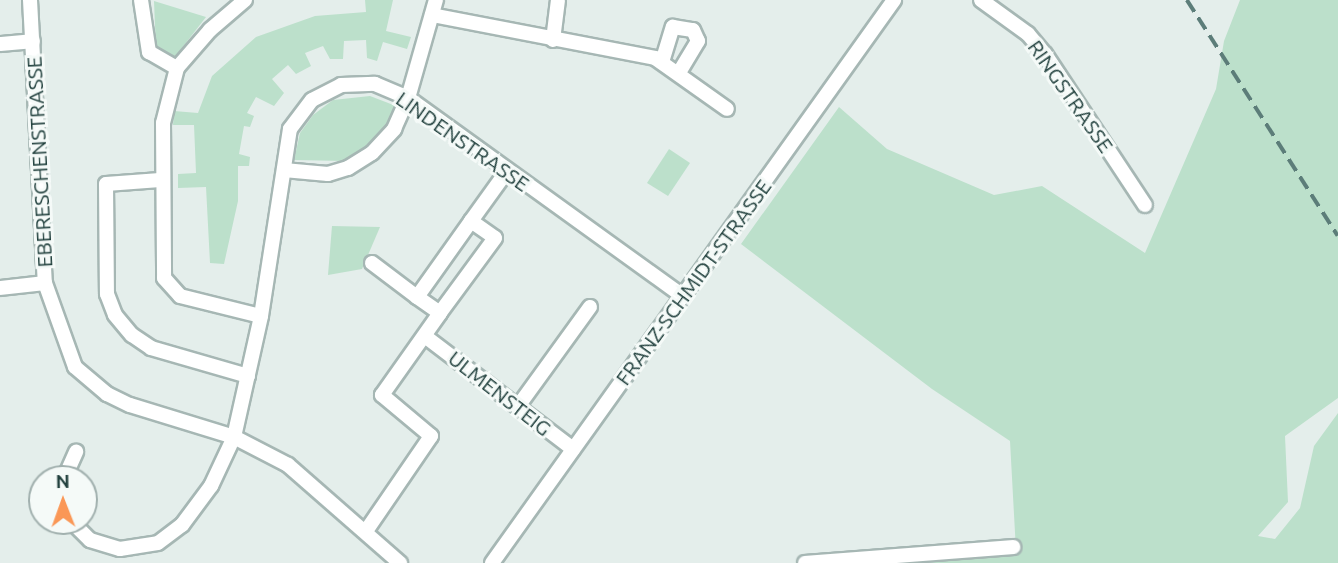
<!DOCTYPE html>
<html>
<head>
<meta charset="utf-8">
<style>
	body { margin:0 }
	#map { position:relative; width:1338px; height:563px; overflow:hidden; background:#e4eeeb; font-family:Ubuntu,sans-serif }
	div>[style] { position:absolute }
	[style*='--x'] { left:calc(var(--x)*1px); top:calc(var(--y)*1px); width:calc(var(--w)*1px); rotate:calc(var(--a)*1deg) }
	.green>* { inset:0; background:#bce0cb }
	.roads { filter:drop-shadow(2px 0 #a6b7b4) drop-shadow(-2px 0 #a6b7b4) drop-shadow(0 2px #a6b7b4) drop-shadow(0 -2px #a6b7b4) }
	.minor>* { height:14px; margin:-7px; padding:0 7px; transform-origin:7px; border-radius:7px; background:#fff }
	.rail>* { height:3.5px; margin-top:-1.75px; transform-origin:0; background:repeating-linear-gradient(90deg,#5c7d79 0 14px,transparent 0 21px) }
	span { translate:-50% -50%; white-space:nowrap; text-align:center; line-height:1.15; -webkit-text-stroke:6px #f5faf8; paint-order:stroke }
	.street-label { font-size:21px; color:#22413e }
	.north { position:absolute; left:28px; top:465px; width:70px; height:70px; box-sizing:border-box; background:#f5faf8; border:2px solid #a1b0ae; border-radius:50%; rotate:359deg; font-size:19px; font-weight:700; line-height:28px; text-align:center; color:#22413e }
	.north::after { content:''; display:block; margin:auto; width:24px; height:32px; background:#fa9756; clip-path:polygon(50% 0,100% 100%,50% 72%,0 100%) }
</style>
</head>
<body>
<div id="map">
	<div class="green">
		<i style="clip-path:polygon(365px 0,393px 0,386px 31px,411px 37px,407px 49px,383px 42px,377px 61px,367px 58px,366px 40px,344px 41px,343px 59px,330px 59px,323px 46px,305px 53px,311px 66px,296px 74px,288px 65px,272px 79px,284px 93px,274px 106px,256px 97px,247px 113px,254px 116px,250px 127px,244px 126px,239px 154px,250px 157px,249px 166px,238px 166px,238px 201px,224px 264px,210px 263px,206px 187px,178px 188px,178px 174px,196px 173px,194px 125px,173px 125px,174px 111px,198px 113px,212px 76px,256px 37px,315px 16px,366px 12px)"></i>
		<i style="clip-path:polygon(1240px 0,1338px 0,1338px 398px,1285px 436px,1288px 502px,1258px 536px,1275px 539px,1300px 508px,1314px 446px,1338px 413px,1338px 563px,928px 563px,1016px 551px,1010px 441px,932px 389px,741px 244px,839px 107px,887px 149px,994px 195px,1042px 186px,1145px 253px,1216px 89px,1224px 41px)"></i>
		<i style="clip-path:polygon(154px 1px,206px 17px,175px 57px,156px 50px)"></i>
		<i style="clip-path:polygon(370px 96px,396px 106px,387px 128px,368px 147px,346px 161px,294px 160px,300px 133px,313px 115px,333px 100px)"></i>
		<i style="clip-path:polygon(669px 149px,690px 163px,668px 196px,647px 183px)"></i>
		<i style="clip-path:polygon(332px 226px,380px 227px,362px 269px,328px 275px)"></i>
	</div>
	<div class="roads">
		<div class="minor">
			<i style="--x:30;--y:0;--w:283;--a:87"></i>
			<i style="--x:45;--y:283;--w:89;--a:70.3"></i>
			<i style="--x:75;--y:367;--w:42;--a:40.2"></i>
			<i style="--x:107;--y:394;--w:25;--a:26"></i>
			<i style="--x:130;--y:405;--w:109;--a:17.1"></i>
			<i style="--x:234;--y:437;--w:61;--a:27.4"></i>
			<i style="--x:288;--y:465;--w:149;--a:41.2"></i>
			<i style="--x:141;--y:0;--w:53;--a:81.3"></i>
			<i style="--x:149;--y:52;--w:32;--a:30"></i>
			<i style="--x:245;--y:0;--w:46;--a:139.4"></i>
			<i style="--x:210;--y:30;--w:50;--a:131"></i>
			<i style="--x:177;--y:68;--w:57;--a:104.3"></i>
			<i style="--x:163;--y:123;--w:155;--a:89.6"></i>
			<i style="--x:164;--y:278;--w:24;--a:48"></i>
			<i style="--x:180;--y:296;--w:83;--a:13.9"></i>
			<i style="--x:981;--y:0;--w:58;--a:35.9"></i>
			<i style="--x:1028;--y:34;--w:26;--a:50"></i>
			<i style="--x:1045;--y:54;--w:181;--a:56.5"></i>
			<i style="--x:432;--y:15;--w:227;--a:10.9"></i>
			<i style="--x:655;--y:58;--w:88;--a:35.3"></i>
			<i style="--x:553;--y:40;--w:40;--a:-82.9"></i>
			<i style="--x:0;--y:44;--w:33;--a:-5"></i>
			<i style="--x:662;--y:62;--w:37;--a:-73"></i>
			<i style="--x:673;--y:27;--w:20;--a:9"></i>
			<i style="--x:693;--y:30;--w:12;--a:66"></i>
			<i style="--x:698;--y:41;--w:37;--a:121"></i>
			<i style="--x:284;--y:170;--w:44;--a:5.2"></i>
			<i style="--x:328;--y:174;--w:21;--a:-17"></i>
			<i style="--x:348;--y:168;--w:28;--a:-32"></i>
			<i style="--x:372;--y:153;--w:33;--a:-47"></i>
			<i style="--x:394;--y:129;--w:34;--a:-66"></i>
			<i style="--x:408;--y:98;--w:102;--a:-74.1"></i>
			<i style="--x:160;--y:180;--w:54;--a:175.8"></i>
			<i style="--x:106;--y:184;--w:110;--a:89.5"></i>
			<i style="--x:107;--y:294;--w:22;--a:69"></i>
			<i style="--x:115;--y:315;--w:26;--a:50"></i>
			<i style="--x:132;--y:335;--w:23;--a:34"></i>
			<i style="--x:151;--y:348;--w:101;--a:16.1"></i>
			<i style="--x:471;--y:221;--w:29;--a:35"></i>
			<i style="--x:495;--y:238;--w:93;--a:126.3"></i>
			<i style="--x:440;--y:313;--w:28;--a:-145"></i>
			<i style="--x:417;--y:297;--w:93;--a:-54.6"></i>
			<i style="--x:471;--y:221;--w:62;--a:-54.2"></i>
			<i style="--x:372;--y:263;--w:56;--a:37.1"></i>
			<i style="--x:0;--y:288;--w:45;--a:-6.3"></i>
			<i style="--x:426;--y:337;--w:185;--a:37.3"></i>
			<i style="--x:519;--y:405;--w:121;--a:-54.1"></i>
			<i style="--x:64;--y:479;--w:30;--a:-66"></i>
			<i style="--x:71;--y:521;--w:27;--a:45"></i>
			<i style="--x:90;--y:540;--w:31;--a:17"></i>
			<i style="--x:120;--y:549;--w:38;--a:-9"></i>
			<i style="--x:158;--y:543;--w:30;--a:-37"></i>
			<i style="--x:182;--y:525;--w:49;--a:-53.4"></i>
			<i style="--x:211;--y:486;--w:54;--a:-64.9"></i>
			<i style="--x:234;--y:437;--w:124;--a:-77.4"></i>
			<i style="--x:261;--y:316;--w:189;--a:-81.2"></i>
			<i style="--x:290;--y:129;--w:36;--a:-53"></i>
			<i style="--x:312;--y:100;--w:33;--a:-27"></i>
			<i style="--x:341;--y:85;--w:34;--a:-2"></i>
			<i style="--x:375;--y:84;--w:36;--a:23"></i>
			<i style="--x:408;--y:98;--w:339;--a:35.8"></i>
			<i style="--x:366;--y:531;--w:115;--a:-55.6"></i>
			<i style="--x:431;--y:436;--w:64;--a:-140.1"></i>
			<i style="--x:382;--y:395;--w:100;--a:-54.7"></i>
			<i style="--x:492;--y:563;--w:692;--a:-54.47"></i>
			<i style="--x:805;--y:563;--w:209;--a:-4.4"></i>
		</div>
	</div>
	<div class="rail">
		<i style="--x:1187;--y:0;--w:280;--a:57.4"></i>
	</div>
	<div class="street-label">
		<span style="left:1071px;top:96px;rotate:55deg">RINGSTRASSE</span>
		<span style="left:463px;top:141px;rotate:35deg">LINDENSTRASSE</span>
		<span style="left:39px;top:162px;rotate:-93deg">EBERESCHENSTRASSE</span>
		<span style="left:693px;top:282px;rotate:-54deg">FRANZ-SCHMIDT-STRASSE</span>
		<span style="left:500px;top:393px;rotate:38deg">ULMENSTEIG</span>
	</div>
	<div class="north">N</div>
</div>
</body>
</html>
